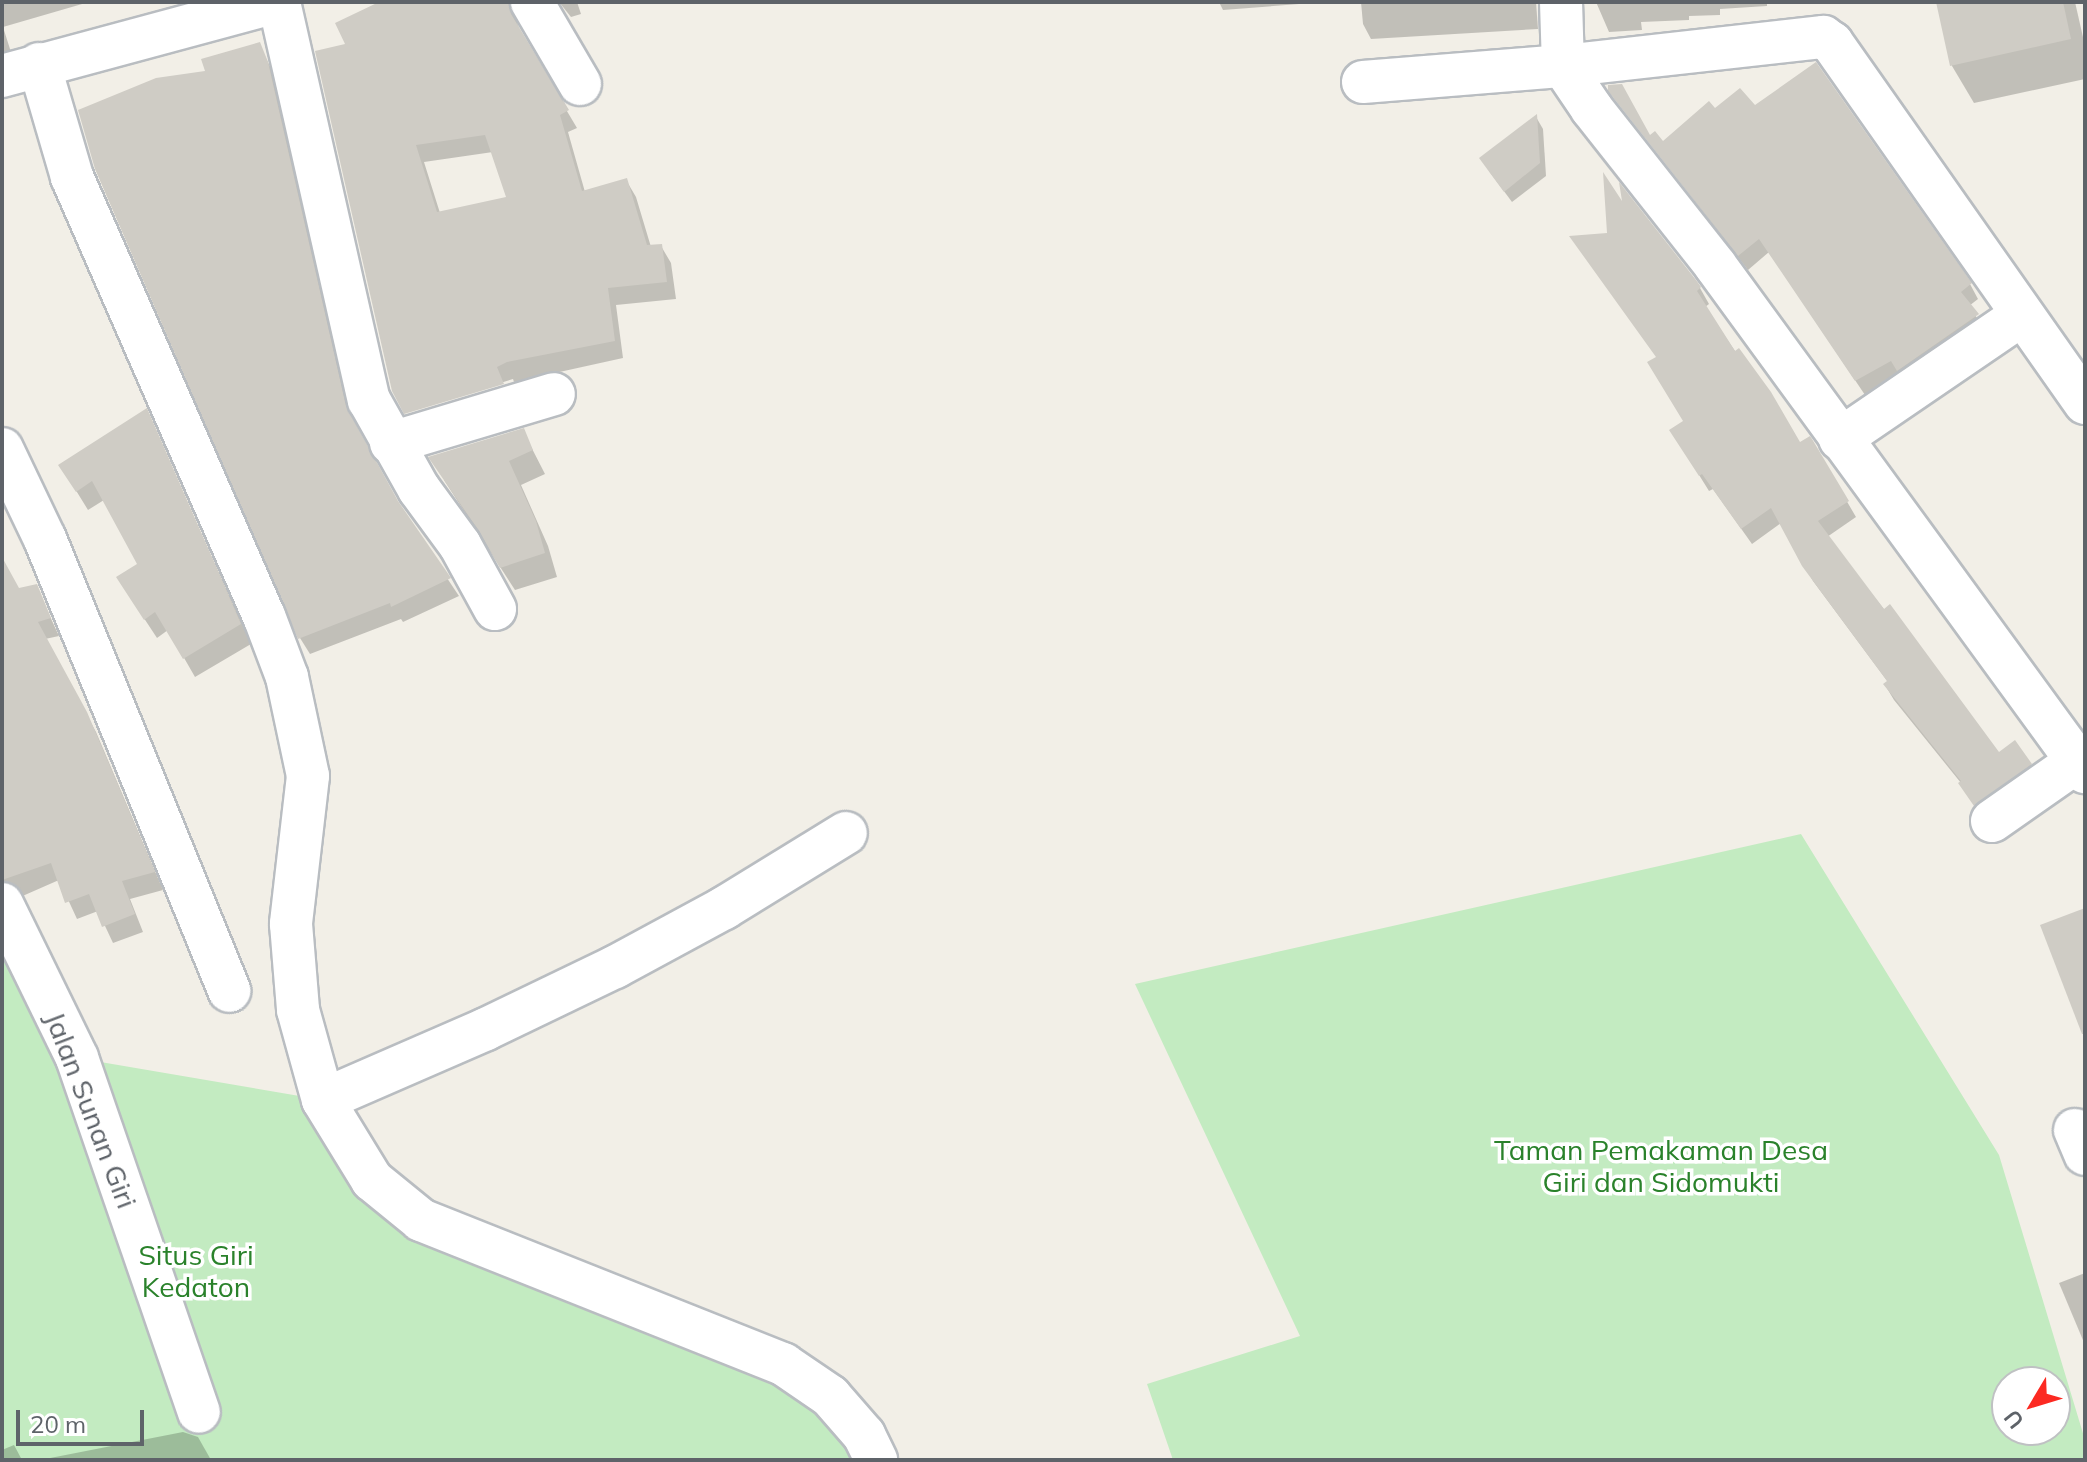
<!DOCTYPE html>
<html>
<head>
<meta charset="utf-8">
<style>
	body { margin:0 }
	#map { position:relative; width:2087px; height:1462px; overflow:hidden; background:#f2efe7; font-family:Mulish,sans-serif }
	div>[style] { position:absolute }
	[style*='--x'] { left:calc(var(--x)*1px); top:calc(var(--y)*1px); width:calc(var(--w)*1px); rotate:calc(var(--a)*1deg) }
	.green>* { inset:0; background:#c3ebc1 }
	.shadow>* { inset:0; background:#0003 }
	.building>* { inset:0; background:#cfccc5 }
	.roads { filter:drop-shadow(2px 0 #b9bdc1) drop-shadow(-2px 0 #b9bdc1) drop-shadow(0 2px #b9bdc1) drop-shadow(0 -2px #b9bdc1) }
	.minor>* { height:42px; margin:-21px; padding:0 21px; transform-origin:21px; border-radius:21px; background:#fff }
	span { translate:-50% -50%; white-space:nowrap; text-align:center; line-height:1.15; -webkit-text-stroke:7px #fff; paint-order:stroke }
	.street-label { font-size:28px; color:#5e6369 }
	.park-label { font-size:28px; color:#2a822b }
	.frame { position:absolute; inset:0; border:4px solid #5e6369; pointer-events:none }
	.north { position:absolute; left:1991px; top:1366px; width:80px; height:80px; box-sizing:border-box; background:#fff; border:2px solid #bfc1c3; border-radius:50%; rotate:232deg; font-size:22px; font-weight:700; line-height:32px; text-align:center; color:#5e6369 }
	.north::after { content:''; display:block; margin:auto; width:28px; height:36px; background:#fc2a22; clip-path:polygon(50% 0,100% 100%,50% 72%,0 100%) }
	.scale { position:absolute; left:16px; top:1410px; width:128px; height:36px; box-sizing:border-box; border:4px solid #5e6369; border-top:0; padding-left:10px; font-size:24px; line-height:28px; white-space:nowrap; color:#5e6369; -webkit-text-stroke:6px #fff; paint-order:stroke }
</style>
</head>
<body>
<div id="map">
	<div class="green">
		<i style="clip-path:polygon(evenodd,1801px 834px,1999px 1155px,2085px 1440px,2085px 1460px,1173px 1460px,1147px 1384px,1300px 1336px,1135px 984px,1801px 834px,2007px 1382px,2055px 1382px,2055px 1430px,2007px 1430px,2007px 1382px)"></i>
		<i style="clip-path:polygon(2px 911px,77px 1058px,323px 1100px,372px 1180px,783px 1364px,874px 1460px,2px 1460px)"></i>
	</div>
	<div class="shadow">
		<i style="clip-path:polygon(2px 2px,89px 2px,3px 27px,17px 71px,2px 78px)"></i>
		<i style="clip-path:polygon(evenodd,381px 2px,526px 2px,517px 22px,520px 32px,577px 128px,568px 132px,585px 192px,626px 180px,636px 197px,651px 247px,661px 246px,671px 263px,676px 299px,616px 305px,623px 358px,514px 382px,513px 379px,405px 412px,347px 46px,381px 2px,493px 152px,509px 199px,440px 213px,424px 162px,493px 152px)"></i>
		<i style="clip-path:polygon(559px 2px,577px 2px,581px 14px,571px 17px)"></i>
		<i style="clip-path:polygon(1219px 2px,1325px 2px,1223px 10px)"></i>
		<i style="clip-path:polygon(1361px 2px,1536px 2px,1538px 29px,1371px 39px,1363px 24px)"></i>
		<i style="clip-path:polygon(1596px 2px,1767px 2px,1767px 6px,1720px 9px,1720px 15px,1689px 16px,1689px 20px,1641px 22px,1642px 30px,1609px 32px)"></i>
		<i style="clip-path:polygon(1938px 2px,2075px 2px,2085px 46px,2085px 79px,1974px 103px,1952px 66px)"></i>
		<i style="clip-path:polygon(259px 44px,277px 81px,354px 425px,399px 506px,459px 596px,403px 622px,401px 619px,310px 654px,300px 638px,208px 73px)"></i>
		<i style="clip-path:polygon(1613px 94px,1650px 138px,1663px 144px,1715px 111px,1754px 108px,1970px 284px,1978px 299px,1969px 306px,1985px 330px,1865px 395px,1769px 252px,1748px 270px)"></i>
		<i style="clip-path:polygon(1536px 117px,1543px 129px,1546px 176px,1512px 202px,1489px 171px)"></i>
		<i style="clip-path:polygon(1625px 210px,1700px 288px,1709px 304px,1705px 307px,1799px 445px,1811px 440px,1856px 517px,1827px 537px,1999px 755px,2031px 765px,2039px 780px,1985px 820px,1961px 783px,1894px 700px,1885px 685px,1888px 682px,1813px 581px,1781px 523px,1752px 544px,1713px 489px,1709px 491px,1681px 446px,1685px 422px,1609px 235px)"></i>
		<i style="clip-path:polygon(506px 386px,512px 401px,416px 430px,407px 415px)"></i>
		<i style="clip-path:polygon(146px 411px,251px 644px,195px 677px,168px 630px,157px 638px,130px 597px,139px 564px,104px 500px,88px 510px,72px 484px)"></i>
		<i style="clip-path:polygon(523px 431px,545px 474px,521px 485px,548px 546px,557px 577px,515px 590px,444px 480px)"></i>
		<i style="clip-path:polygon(36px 586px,59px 636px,45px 639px,96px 732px,163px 890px,130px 899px,143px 932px,113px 943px,98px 911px,77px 919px,59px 880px,18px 898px,2px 900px,2px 594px)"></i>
		<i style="clip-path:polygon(2085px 1273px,2085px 1345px,2059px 1283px)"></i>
		<i style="clip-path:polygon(183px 1432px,198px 1437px,211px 1460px,40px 1460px)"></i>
		<i style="clip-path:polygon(14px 1445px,22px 1460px,2px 1460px,2px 1450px)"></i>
	</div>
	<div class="building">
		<i style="clip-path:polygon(evenodd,379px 2px,508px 2px,511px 14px,569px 110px,560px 115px,582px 191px,627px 178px,647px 245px,662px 244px,667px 282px,608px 288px,615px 341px,507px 362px,497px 367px,504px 384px,404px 414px,392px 391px,315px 51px,345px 44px,335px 23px,379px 2px,485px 135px,506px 197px,437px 212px,416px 145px,485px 135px)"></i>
		<i style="clip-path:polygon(1936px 2px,2063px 2px,2071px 39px,1950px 66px)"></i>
		<i style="clip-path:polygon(260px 42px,268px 62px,346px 406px,398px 501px,451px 578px,391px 607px,390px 603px,298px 639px,95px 169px,78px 110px,156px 78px,205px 71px,201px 59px)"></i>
		<i style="clip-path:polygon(1816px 62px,1972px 283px,1961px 292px,1979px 314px,1897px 371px,1891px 361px,1855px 381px,1759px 239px,1738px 256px,1608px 91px,1608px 85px,1622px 84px,1650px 135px,1655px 131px,1663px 141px,1709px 101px,1715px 108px,1740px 88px,1755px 105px)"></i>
		<i style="clip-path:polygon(1537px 114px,1540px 163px,1504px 192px,1479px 158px)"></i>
		<i style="clip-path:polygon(1603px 172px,1622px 201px,1619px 182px,1696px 280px,1701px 287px,1697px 291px,1735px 351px,1739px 348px,1771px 392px,1800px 442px,1810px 436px,1812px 439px,1849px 501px,1818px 521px,1884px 609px,1890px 604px,1999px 752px,2015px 740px,2032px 764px,1974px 806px,1958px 783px,1961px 781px,1883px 684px,1887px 681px,1802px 566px,1771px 508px,1741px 529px,1702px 474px,1699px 476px,1669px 430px,1683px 421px,1647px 362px,1656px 357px,1569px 236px,1607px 233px)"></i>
		<i style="clip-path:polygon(147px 408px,241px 624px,183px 659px,155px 612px,144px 620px,116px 577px,137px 564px,92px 481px,76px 492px,58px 465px)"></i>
		<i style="clip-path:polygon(524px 428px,533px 450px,509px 461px,536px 521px,545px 553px,500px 568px,479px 531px,428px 457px)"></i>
		<i style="clip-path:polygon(2px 557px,19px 588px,37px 584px,51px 618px,38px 622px,87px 712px,155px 872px,122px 881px,135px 914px,102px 927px,89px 894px,65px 903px,51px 863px,2px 880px)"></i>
		<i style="clip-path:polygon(2085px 908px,2085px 1034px,2082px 1034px,2040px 925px)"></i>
	</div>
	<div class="roads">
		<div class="minor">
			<i style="--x:279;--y:2;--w:408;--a:77.3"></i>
			<i style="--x:369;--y:400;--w:102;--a:60.7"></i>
			<i style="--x:419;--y:489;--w:69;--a:53.8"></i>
			<i style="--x:460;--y:545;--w:73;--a:61.3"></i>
			<i style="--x:532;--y:2;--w:95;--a:59.7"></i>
			<i style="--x:1561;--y:2;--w:64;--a:88.2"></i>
			<i style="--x:1563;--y:66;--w:52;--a:56"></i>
			<i style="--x:1592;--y:109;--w:199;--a:51.7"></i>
			<i style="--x:1715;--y:265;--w:628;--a:53.88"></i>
			<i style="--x:39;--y:64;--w:118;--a:73.7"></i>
			<i style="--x:72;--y:177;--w:479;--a:66.4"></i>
			<i style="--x:264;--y:616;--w:65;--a:69.3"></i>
			<i style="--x:287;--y:677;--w:101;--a:78"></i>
			<i style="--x:308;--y:776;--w:149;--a:96.6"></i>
			<i style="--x:291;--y:924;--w:86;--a:85.3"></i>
			<i style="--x:298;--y:1010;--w:93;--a:74.5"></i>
			<i style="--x:323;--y:1100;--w:94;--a:58.5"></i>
			<i style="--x:372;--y:1180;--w:63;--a:39.2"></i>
			<i style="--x:421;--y:1220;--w:390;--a:21.7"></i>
			<i style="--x:783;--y:1364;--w:57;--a:34.2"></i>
			<i style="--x:830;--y:1396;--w:52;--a:48.9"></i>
			<i style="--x:864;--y:1435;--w:28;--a:64"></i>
			<i style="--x:2;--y:76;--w:285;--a:-15.1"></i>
			<i style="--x:1363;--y:82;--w:201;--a:-4.6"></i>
			<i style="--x:1563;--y:66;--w:262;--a:-6.4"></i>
			<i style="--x:1823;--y:37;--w:11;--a:34"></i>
			<i style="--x:1832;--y:43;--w:440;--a:54.9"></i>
			<i style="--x:1840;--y:439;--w:220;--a:-34.3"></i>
			<i style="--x:391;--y:443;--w:170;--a:-16.7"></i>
			<i style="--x:2;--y:449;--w:100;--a:64.5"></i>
			<i style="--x:45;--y:539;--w:488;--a:67.8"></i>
			<i style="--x:1992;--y:821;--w:113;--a:-35"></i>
			<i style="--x:2;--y:904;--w:171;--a:64"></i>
			<i style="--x:77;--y:1058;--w:374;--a:71"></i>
			<i style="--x:323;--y:1100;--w:178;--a:-23.5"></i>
			<i style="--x:486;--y:1029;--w:143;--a:-25.7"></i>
			<i style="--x:615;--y:967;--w:124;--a:-28.4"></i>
			<i style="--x:724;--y:908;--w:143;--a:-31.6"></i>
			<i style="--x:2075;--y:1130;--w:26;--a:67"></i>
		</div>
	</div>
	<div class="street-label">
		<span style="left:91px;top:1110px;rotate:69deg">Jalan Sunan Giri</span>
	</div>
	<div class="park-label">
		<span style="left:1661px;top:1166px">Taman Pemakaman Desa<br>Giri dan Sidomukti</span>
		<span style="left:196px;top:1271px">Situs Giri<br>Kedaton</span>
	</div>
	<div class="frame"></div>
	<div class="north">U</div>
	<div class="scale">20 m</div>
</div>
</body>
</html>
